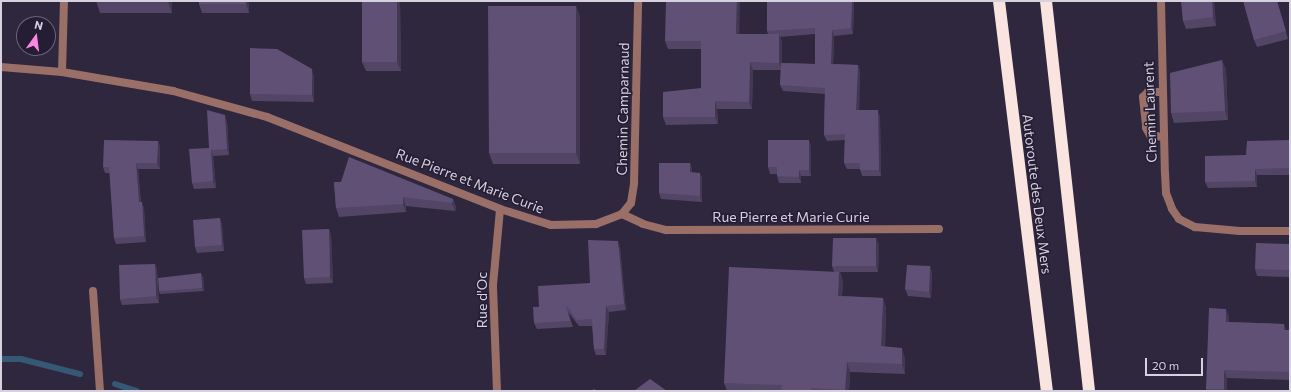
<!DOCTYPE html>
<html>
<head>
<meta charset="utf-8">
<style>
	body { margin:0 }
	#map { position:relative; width:1291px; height:392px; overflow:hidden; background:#2f273d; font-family:Commissioner,sans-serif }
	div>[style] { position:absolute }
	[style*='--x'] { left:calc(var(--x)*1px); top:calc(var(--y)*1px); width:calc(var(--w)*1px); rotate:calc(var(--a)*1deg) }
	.stream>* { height:6px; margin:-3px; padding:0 3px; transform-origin:3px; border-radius:3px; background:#355875 }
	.lane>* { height:8px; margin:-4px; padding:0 4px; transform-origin:4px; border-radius:4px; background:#996f68 }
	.street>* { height:8px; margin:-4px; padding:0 4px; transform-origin:4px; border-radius:4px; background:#996f68 }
	.highway>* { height:12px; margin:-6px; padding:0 6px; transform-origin:6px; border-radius:6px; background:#fae4e0 }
	.wall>* { inset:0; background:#534565 }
	.shaded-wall>* { inset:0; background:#433853 }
	.building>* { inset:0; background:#605076 }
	span { translate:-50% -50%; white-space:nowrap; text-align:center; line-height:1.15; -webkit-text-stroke:3px #251d33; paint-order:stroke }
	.street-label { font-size:14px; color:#d5d1df }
	.frame { position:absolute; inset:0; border:2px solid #d5d1df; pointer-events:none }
	.north { position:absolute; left:16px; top:16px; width:40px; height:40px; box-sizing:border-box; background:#251d33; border:1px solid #6b6578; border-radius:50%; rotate:14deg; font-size:11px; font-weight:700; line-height:16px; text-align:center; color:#d5d1df }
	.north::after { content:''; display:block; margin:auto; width:14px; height:18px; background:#fc86e3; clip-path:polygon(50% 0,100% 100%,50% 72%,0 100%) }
	.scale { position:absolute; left:1145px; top:358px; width:58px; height:18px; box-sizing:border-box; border:2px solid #d5d1df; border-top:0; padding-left:5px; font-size:12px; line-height:14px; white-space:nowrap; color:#d5d1df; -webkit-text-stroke:3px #251d33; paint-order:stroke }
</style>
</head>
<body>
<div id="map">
	<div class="stream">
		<i style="--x:1;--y:359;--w:20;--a:0"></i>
		<i style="--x:21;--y:359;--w:61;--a:14.3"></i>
		<i style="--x:115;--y:384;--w:23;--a:18"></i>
	</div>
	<div class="lane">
		<i style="--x:1162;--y:92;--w:14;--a:180"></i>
		<i style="--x:1148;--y:92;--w:7;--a:135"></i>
		<i style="--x:1143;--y:97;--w:31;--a:84"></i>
		<i style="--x:1146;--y:128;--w:8;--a:60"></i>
		<i style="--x:1150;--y:135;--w:13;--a:9"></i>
		<i style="--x:93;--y:291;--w:100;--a:86"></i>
	</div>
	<div class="street">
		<i style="--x:1161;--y:1;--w:172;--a:88.7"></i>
		<i style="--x:1165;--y:173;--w:20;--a:87"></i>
		<i style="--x:1166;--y:193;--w:17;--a:69"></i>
		<i style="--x:1172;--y:209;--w:12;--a:55"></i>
		<i style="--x:1179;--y:219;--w:18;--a:27"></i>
		<i style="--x:1195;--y:227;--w:45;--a:5.1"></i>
		<i style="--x:1240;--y:231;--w:50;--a:0"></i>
		<i style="--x:1;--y:67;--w:61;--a:4.7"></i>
		<i style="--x:62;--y:72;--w:113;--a:9.7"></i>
		<i style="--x:173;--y:91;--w:98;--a:15.5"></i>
		<i style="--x:267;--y:117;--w:251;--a:21.5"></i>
		<i style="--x:500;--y:209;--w:53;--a:17.4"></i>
		<i style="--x:551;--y:225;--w:45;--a:-1.3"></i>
		<i style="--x:596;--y:224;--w:28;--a:-21"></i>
		<i style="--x:622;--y:214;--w:23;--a:25"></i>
		<i style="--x:643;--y:224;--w:24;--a:15"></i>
		<i style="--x:666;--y:230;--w:273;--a:-0.2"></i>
		<i style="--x:62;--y:72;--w:71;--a:-88.4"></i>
		<i style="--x:622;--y:214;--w:14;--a:-51"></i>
		<i style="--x:631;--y:203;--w:20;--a:-81"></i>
		<i style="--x:634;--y:183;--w:182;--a:-88.7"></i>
		<i style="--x:497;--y:391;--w:106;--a:-92.2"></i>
		<i style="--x:493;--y:285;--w:76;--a:-84.7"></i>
	</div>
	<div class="highway">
		<i style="--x:999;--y:1;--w:393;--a:83"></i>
		<i style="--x:1046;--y:1;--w:392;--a:83.7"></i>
	</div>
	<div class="wall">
		<i style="clip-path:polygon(96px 1px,172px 1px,172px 13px,100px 13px)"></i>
		<i style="clip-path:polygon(199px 1px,249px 1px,249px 13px,202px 13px,199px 4px)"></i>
		<i style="clip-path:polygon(400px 1px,401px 71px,366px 71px,362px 62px)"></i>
		<i style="clip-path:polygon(evenodd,767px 1px,854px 1px,853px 34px,834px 36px,833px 64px,858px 65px,860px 71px,859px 110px,880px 116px,881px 176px,862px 176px,860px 169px,847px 169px,844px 163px,845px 140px,827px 141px,824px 135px,825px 94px,783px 91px,780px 85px,781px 70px,753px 70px,752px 109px,717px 109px,718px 124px,666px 125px,663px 117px,701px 88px,701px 49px,668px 49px,665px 41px,739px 34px,768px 34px,767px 31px,767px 1px,815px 34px,815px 64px,782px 63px,782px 42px,780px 37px,815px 34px)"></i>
		<i style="clip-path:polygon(1214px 1px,1216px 26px,1186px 29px,1183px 21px)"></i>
		<i style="clip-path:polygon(1277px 1px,1288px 39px,1257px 47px,1254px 40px)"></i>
		<i style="clip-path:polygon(576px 6px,580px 17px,580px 164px,493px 164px,489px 153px)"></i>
		<i style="clip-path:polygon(1222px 60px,1226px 70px,1228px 120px,1174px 123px,1171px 113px)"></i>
		<i style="clip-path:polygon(314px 76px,314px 102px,252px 101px,250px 94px)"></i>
		<i style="clip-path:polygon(227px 121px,229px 155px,213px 156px,216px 188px,194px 189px,192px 183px,209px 148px)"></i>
		<i style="clip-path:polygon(1290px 140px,1290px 175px,1257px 175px,1257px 187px,1208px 188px,1205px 182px,1246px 155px)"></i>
		<i style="clip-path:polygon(158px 141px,160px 147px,160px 169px,138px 169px,141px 202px,144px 208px,146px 242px,116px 244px,114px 238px,110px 173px,105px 173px,103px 167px)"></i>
		<i style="clip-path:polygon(811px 146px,811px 176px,801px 176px,801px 183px,779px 183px,777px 176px,777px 174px,770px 174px,768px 167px)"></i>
		<i style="clip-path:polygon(690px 163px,692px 169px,692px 172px,702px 178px,702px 202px,661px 199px,659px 193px)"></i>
		<i style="clip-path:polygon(334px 182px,453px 199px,456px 207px,455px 211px,406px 206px,406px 212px,339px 217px,336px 208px)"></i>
		<i style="clip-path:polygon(220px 218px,222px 225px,224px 251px,197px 253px,195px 247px)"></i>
		<i style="clip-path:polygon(329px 229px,331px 235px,333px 283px,306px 284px,304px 278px)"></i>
		<i style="clip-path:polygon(876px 238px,879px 245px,878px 272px,840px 272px,843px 282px,842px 296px,883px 298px,886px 308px,885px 347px,905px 358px,905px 374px,850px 372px,849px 391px,727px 391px,724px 383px,834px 272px,832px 266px)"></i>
		<i style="clip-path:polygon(1290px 244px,1290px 277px,1257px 276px,1255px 269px)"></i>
		<i style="clip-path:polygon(620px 247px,626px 310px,609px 312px,606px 355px,596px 355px,594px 349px,592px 326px,579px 326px,568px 312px,573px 327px,537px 329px,534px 323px,539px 307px,590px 283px)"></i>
		<i style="clip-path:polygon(155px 264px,157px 270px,159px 303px,122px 305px,120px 299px)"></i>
		<i style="clip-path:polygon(930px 266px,932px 273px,931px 298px,908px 296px,905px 289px)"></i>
		<i style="clip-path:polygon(203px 276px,204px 291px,160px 294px,159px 291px)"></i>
		<i style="clip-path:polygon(1229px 317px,1229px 322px,1284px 324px,1286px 330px,1290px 330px,1290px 380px,1227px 378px,1227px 391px,1207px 391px,1206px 389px)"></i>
	</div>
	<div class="shaded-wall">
		<i style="clip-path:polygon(168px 1px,172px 1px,172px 13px,168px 2px)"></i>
		<i style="clip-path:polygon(246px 1px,249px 1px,249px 13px,246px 4px)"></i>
		<i style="clip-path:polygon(397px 1px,400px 1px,401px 71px,397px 62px)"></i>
		<i style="clip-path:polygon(737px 1px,740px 1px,739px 41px,736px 34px)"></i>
		<i style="clip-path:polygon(852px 1px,854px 1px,853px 34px,851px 28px)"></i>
		<i style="clip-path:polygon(1212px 1px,1214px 1px,1216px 26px,1213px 17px)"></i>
		<i style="clip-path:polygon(576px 6px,580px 17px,580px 164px,576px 153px)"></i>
		<i style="clip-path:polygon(832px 30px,834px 36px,833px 70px,831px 64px)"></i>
		<i style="clip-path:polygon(779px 34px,782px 42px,782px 70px,779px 63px)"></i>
		<i style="clip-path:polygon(1222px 60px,1226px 70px,1228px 120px,1225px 111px)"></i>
		<i style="clip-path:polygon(750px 62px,753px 70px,752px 109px,749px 102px)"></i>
		<i style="clip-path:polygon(858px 65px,860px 71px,859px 116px,856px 110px)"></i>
		<i style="clip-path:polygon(312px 69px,314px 76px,314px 102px,312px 95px)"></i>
		<i style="clip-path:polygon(715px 101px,717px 109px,718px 124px,715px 117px)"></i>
		<i style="clip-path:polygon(878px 110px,880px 116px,881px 176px,879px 170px)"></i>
		<i style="clip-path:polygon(225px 115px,227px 121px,229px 155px,227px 149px)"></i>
		<i style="clip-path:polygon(809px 140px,811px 146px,811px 176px,809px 170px)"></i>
		<i style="clip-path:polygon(158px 141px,160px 147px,160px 169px,157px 163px)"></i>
		<i style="clip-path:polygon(211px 150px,213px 156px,216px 188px,213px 181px)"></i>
		<i style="clip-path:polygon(136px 163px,138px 169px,141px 208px,139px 202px)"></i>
		<i style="clip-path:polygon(690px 163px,692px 169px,692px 178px,690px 172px)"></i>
		<i style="clip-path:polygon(1255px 169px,1257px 175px,1257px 187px,1255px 181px)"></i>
		<i style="clip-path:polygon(799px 170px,801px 176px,801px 183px,799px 177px)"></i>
		<i style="clip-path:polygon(700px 173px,702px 178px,702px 202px,700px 196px)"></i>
		<i style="clip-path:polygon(403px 197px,406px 206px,406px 212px,403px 204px)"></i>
		<i style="clip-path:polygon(453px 199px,456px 207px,455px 211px,452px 203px)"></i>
		<i style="clip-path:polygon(142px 202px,144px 208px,146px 242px,144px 236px)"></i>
		<i style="clip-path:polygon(220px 218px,222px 225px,224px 251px,222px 245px)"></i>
		<i style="clip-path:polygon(329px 229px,331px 235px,333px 283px,330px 277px)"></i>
		<i style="clip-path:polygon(876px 238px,879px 245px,878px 272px,876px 266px)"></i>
		<i style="clip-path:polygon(618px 241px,620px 247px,626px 310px,624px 304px)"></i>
		<i style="clip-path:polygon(155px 264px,157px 270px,159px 303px,156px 296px)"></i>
		<i style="clip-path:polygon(930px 266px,932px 273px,931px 298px,929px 292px)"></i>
		<i style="clip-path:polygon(839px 272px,843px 282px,841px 306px,838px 296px)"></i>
		<i style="clip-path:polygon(201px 273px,203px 276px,204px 291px,202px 288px)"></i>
		<i style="clip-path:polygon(883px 298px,886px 308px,885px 356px,881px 346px)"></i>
		<i style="clip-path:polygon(606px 306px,609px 312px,606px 355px,604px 349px)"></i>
		<i style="clip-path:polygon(1226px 309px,1229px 317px,1228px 330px,1226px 322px)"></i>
		<i style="clip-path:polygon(1284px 324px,1287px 332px,1284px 330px)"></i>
		<i style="clip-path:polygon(902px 348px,905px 358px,905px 374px,902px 364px)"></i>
		<i style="clip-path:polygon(847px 362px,850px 372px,849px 391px,846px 391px,845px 390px)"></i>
		<i style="clip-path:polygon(1224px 370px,1227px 378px,1227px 391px,1224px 391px)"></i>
	</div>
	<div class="building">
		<i style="clip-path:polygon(96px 1px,168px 1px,168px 2px,96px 2px)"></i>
		<i style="clip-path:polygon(199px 1px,246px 1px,246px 4px,199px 4px)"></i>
		<i style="clip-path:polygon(362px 1px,397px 1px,397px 62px,362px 62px)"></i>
		<i style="clip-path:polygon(666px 1px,737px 1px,736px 34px,779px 34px,779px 63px,750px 62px,749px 102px,715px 101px,715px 117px,663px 117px,663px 92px,701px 88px,701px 41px,665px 41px)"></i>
		<i style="clip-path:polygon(767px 1px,852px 1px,851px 28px,832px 30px,831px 64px,858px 65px,856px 110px,878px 110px,879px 170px,860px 170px,860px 163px,844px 163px,845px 134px,824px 135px,825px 88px,780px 85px,781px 63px,815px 64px,815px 28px,767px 31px)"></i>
		<i style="clip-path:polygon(1181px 1px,1212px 1px,1213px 17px,1183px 21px)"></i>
		<i style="clip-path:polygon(1243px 1px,1277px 1px,1286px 31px,1254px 40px)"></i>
		<i style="clip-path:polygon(488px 6px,576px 6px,576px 153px,489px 153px)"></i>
		<i style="clip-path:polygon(250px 48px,277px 49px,312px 69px,312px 95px,250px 94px)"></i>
		<i style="clip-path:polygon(1222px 60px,1225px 111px,1171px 113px,1170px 73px)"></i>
		<i style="clip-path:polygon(207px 110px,225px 115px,227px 149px,211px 150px,213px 181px,192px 183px,189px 149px,209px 148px)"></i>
		<i style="clip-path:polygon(104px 140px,158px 141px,157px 163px,136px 163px,139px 202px,142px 202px,144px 236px,114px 238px,109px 167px,103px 167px)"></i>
		<i style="clip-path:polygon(768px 140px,809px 140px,809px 170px,799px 170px,799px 177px,777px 176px,777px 167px,768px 167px)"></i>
		<i style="clip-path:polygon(1290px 140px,1290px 168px,1255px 169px,1255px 181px,1205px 182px,1205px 156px,1246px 155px,1247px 141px)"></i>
		<i style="clip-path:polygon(349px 157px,453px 199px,452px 203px,403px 197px,403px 204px,336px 208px,334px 182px,341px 182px)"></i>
		<i style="clip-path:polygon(659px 163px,690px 163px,690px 172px,700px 173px,700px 196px,659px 193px)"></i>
		<i style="clip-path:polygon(220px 218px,222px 245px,195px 247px,193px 220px)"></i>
		<i style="clip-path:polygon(329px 229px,330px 277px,304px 278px,302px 230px)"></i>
		<i style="clip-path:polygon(833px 238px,876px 238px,876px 266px,832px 266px)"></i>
		<i style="clip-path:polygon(588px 240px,618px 241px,624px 304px,606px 306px,604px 349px,594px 349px,592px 319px,577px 320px,566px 305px,570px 321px,534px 323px,533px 307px,539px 307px,538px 286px,590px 283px)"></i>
		<i style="clip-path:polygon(1256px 243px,1290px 244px,1290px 270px,1255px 269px)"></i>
		<i style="clip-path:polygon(155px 264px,156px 296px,120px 299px,119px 265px)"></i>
		<i style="clip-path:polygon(907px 265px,930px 266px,929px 292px,905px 289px)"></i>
		<i style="clip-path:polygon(729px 267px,839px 272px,838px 296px,883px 298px,881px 346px,902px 348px,902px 364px,847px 362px,845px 390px,811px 388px,811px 391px,781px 391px,782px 385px,724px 383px)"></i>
		<i style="clip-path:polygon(201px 273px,202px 288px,159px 291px,158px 278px)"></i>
		<i style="clip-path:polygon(1209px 308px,1226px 309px,1226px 322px,1284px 324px,1284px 330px,1290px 330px,1290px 372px,1224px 370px,1224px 389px,1206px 389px)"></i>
		<i style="clip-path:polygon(650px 379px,667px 391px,634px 391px)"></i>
		<i style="clip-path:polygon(595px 389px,595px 391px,588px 391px)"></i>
	</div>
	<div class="street-label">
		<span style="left:623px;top:109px;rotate:-89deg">Chemin Camparnaud</span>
		<span style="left:1150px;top:112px;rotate:-92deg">Chemin Laurent</span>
		<span style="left:470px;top:181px;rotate:21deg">Rue Pierre et Marie Curie</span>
		<span style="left:1037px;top:194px;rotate:83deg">Autoroute des Deux Mers</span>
		<span style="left:791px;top:217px">Rue Pierre et Marie Curie</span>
		<span style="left:482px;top:300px;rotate:-90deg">Rue d'Oc</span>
	</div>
	<div class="frame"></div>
	<div class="north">N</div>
	<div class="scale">20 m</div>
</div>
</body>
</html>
